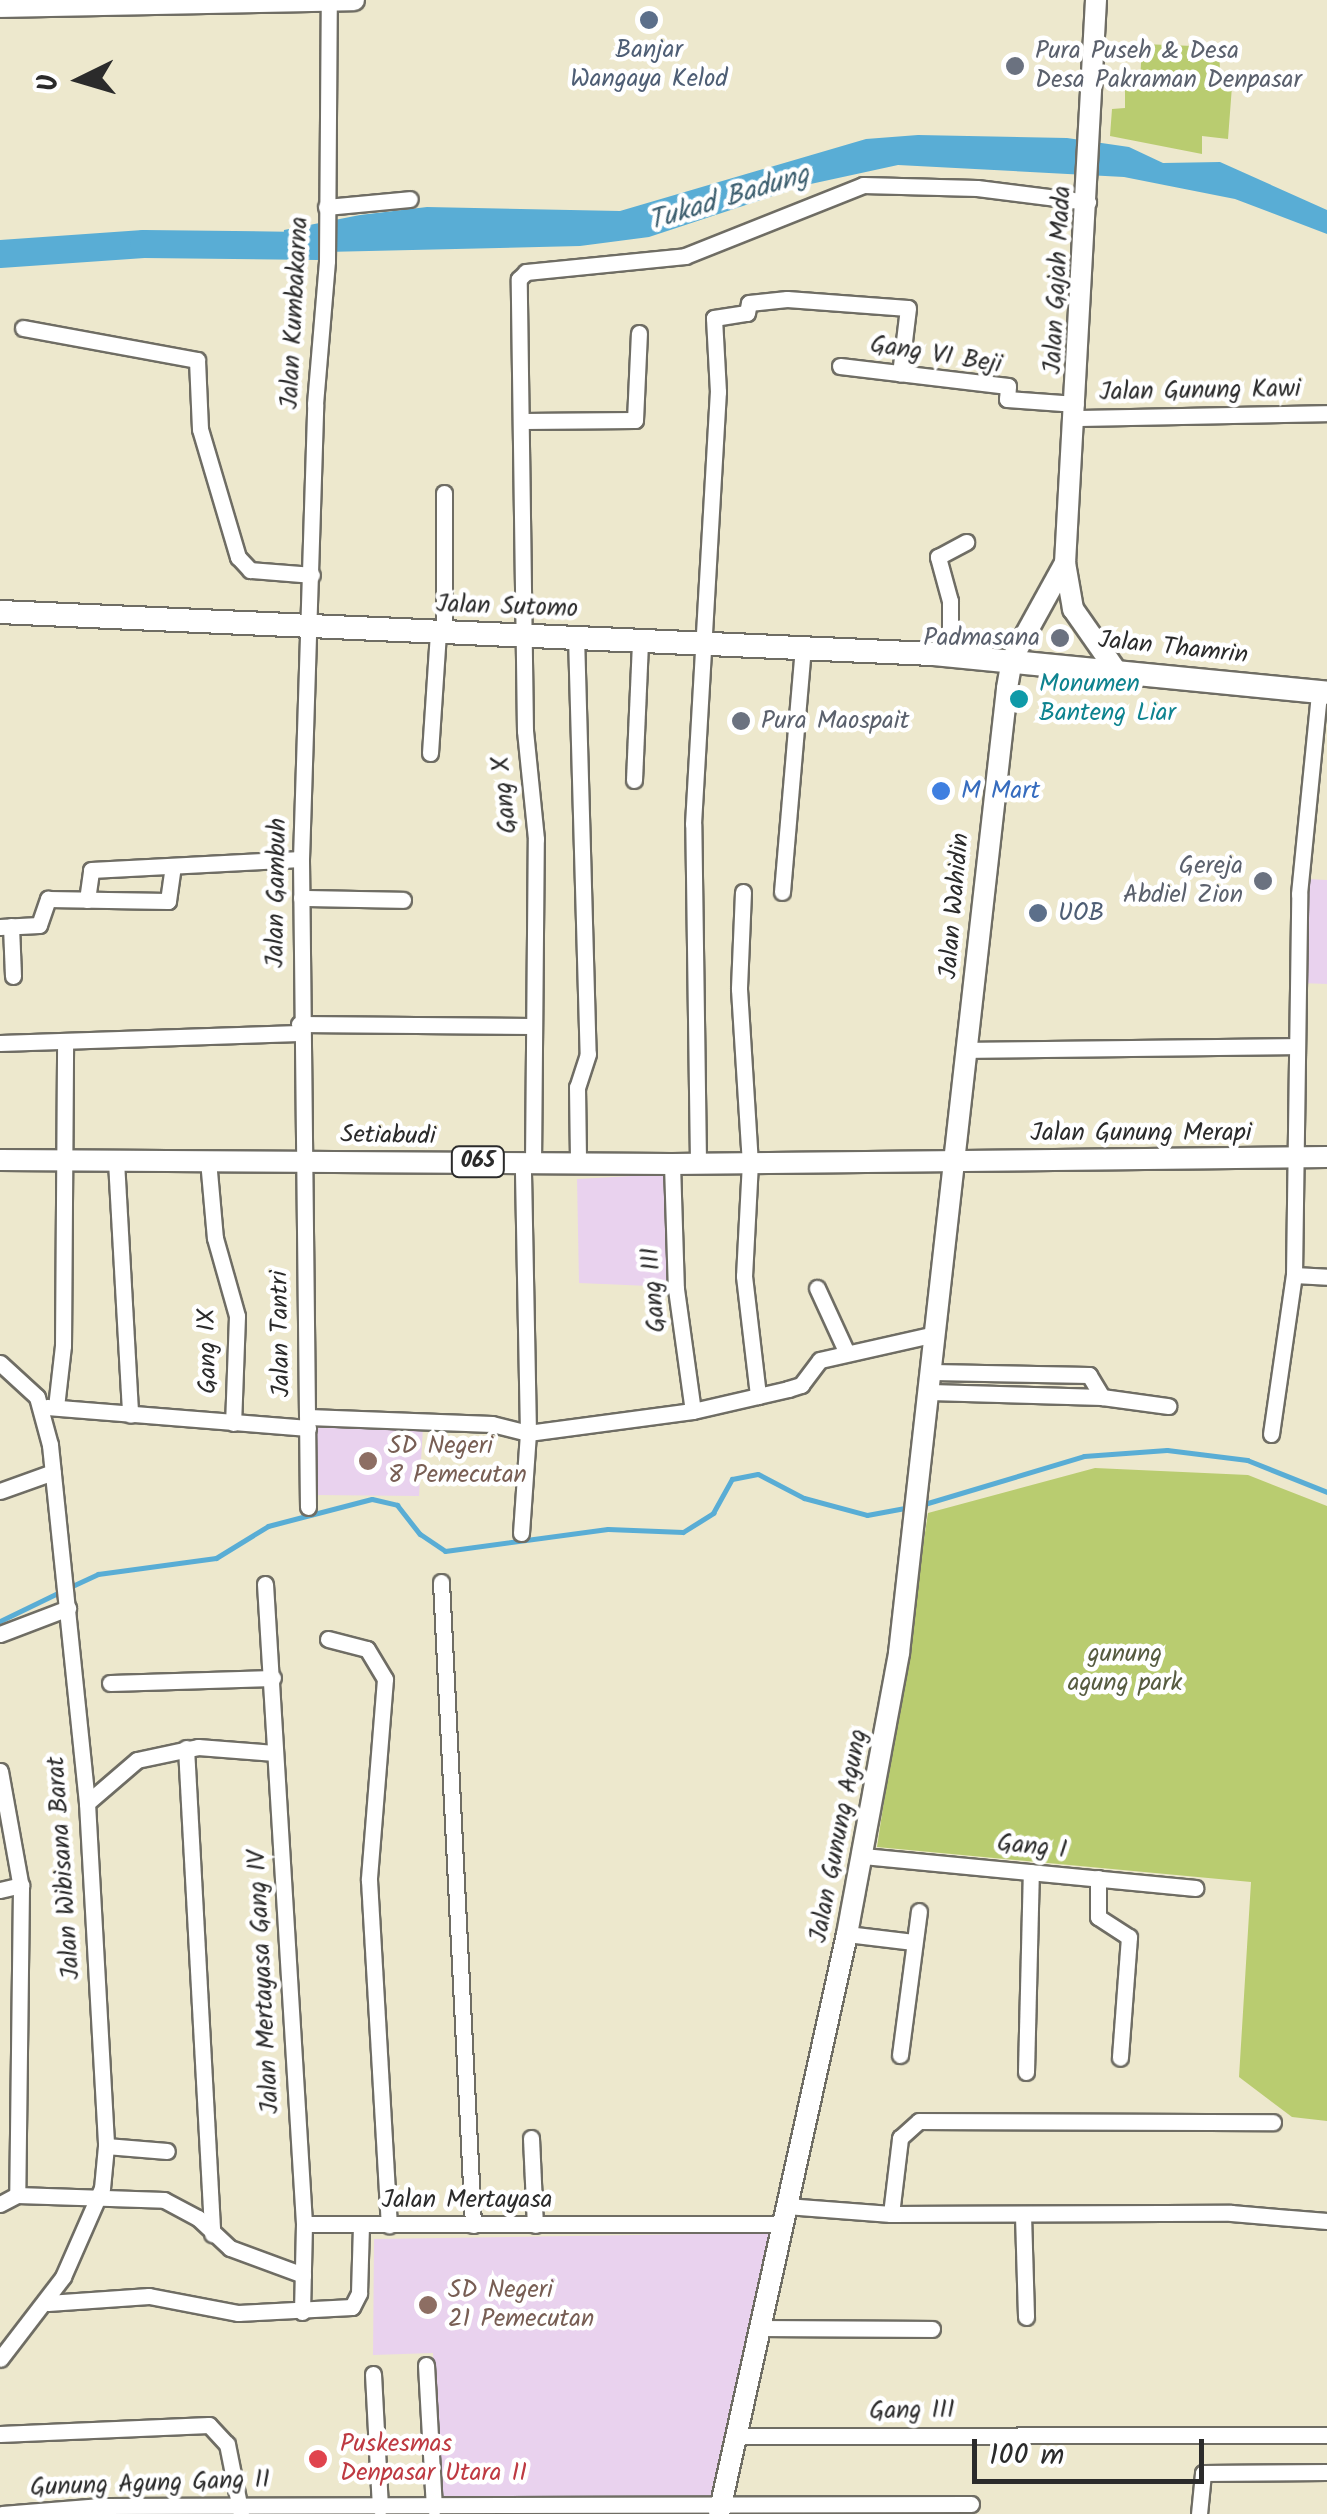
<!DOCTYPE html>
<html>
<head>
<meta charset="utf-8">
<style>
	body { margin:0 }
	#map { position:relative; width:1327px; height:2514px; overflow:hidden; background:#ede8cd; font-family:Kalam,sans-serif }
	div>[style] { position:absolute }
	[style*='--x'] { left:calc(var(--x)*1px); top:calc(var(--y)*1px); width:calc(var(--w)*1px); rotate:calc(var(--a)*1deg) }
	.built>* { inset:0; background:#e9d2ee }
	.green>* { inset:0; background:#b9cc70 }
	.water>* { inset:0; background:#59add5 }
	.stream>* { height:5px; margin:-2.5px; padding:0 2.5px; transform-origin:2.5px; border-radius:2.5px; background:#59add5 }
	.river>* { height:28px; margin:-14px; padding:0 14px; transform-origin:14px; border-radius:14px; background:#59add5 }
	.roads { filter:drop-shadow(2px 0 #6f6d64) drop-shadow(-2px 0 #6f6d64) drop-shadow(0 2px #6f6d64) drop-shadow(0 -2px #6f6d64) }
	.minor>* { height:15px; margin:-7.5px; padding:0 7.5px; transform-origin:7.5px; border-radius:7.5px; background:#fff }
	.major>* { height:20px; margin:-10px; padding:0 10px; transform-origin:10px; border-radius:10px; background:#fff }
	.highway>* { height:22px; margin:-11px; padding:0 11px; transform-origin:11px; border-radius:11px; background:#fff }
	.dots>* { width:28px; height:28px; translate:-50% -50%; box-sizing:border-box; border:5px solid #fff; border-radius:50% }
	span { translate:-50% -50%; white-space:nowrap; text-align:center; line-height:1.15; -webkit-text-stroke:9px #fff; paint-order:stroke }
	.shield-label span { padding:2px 8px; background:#fff; border:2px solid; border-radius:8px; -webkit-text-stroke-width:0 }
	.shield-label { font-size:22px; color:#2b2b2b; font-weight:700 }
	.service-label { font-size:25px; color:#4e5e75 }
	.left { translate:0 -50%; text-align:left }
	.worship-label { font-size:25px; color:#5b616d }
	.right { translate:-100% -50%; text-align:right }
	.street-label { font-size:25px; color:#2b2b2b }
	.culture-label { font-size:25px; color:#0d838f }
	.shop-label { font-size:25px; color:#366cbe }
	.education-label { font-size:25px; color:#785e54 }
	.park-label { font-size:25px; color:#565b40 }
	.health-label { font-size:25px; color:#be3a42 }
	.water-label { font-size:28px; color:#3d5f6f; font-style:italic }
	.north { position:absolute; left:30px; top:30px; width:100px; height:100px; -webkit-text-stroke:8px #fff; paint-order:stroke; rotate:265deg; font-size:28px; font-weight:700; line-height:40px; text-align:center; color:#2b2b2b }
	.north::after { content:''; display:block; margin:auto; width:35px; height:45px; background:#2b2b2b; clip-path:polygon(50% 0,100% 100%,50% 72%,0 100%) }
	.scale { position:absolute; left:972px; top:2439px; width:232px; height:45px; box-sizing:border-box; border:5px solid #2b2b2b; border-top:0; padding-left:12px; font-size:30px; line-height:35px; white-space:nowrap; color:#2b2b2b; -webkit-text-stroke:8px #fff; paint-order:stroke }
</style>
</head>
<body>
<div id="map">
	<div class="built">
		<i style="clip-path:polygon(1308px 879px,1327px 880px,1327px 984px,1301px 983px)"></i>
		<i style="clip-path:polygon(669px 1174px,673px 1287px,579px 1283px,577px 1179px)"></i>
		<i style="clip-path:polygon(316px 1424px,423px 1427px,419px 1496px,315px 1495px)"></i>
		<i style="clip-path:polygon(772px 2233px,716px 2499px,439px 2507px,433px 2353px,373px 2355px,374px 2239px)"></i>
	</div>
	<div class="green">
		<i style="clip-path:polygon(1142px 44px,1219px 47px,1220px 71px,1233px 73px,1228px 139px,1202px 136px,1202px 154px,1110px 136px,1112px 109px,1125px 108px,1125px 83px,1140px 83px)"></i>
		<i style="clip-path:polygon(1095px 1468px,1248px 1475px,1327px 1506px,1327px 2121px,1292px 2117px,1239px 2077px,1251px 1882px,877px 1847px,928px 1513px)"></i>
	</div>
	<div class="water">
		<i style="clip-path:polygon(918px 135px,1067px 138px,1129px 147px,1163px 163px,1220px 162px,1327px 210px,1327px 234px,1235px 199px,1124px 177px,898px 165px,806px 185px,649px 237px,580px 246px,282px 253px,284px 230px,360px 215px,427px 207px,620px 211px,866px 139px)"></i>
	</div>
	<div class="stream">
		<i style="--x:921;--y:1505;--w:170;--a:-16.7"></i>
		<i style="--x:1084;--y:1456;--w:83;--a:-4.1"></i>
		<i style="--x:1167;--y:1450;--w:81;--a:7.1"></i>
		<i style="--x:1247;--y:1460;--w:86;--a:21.8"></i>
		<i style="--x:70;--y:1587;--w:31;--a:-25"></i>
		<i style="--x:98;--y:1574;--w:119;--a:-7.7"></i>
		<i style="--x:216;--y:1558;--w:61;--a:-31.6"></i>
		<i style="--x:268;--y:1526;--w:107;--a:-14.6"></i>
		<i style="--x:372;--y:1499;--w:26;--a:13"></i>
		<i style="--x:397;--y:1505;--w:37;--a:52"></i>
		<i style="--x:420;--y:1534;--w:30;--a:34"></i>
		<i style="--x:445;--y:1551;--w:164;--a:-7.7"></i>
		<i style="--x:608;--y:1529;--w:75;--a:2.3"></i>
		<i style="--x:683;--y:1532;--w:36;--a:-32"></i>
		<i style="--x:713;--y:1513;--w:39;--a:-61"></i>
		<i style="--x:732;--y:1479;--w:26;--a:-11"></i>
		<i style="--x:758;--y:1474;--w:52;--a:27.6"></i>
		<i style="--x:804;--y:1498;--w:65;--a:15.1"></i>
		<i style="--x:867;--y:1515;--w:44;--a:-10.5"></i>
		<i style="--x:0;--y:1621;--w:67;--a:-25.8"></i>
	</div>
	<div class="river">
		<i style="--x:0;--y:254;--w:144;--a:-4"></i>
		<i style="--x:144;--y:244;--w:174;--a:0.7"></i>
	</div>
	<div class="roads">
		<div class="minor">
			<i style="--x:326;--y:207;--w:84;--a:-5.4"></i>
			<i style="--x:23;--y:328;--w:177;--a:10.4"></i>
			<i style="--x:197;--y:360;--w:69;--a:87.5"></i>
			<i style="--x:200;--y:429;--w:134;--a:73.5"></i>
			<i style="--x:238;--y:557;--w:18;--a:47"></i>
			<i style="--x:250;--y:570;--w:62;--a:4.6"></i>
			<i style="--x:840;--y:366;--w:169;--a:6.8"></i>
			<i style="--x:1008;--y:386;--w:13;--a:94"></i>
			<i style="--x:1007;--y:399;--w:69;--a:4.1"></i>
			<i style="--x:1074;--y:418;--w:253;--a:-1.1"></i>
			<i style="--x:523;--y:421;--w:112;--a:-0.5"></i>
			<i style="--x:635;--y:420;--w:87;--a:-87.4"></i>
			<i style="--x:444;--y:493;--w:139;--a:90"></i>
			<i style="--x:576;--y:636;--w:418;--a:88.4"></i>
			<i style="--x:588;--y:1054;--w:35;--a:108"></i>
			<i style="--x:577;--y:1087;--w:76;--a:89.2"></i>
			<i style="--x:950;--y:656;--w:55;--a:-90"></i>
			<i style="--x:950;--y:601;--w:46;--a:-105.3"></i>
			<i style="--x:938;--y:557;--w:32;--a:-28"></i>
			<i style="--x:430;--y:753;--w:121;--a:-86.2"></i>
			<i style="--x:634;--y:780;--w:140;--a:-87.5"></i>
			<i style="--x:743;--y:892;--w:97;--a:92.4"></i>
			<i style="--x:739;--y:989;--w:173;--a:86.4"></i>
			<i style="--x:750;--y:1162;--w:114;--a:93"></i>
			<i style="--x:744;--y:1276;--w:121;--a:83.3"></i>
			<i style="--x:782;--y:892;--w:245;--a:-85.1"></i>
			<i style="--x:301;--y:898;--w:102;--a:1.1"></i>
			<i style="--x:87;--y:900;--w:30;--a:-82"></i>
			<i style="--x:91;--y:870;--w:210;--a:-3"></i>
			<i style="--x:11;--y:926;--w:50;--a:87.7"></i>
			<i style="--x:0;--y:927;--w:39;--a:-3"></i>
			<i style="--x:39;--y:925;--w:28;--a:-71"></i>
			<i style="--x:48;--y:899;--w:120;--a:1"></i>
			<i style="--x:168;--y:901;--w:35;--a:-82"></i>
			<i style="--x:299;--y:1024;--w:233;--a:0.5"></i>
			<i style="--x:0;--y:1043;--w:299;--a:-1.9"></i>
			<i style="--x:966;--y:1050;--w:330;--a:-0.7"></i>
			<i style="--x:208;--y:1160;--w:78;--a:84.9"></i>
			<i style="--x:215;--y:1238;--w:81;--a:74.2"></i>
			<i style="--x:237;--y:1316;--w:107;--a:92.1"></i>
			<i style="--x:116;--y:1161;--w:254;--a:86.8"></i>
			<i style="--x:698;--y:1162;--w:338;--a:-90.8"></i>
			<i style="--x:693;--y:824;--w:433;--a:-86.7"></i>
			<i style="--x:718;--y:392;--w:74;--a:-93.1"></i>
			<i style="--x:714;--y:318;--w:33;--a:-9"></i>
			<i style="--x:747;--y:313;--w:10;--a:-79"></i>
			<i style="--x:749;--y:303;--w:38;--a:-6"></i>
			<i style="--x:787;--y:299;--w:121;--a:4.3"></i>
			<i style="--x:908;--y:308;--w:66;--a:96.9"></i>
			<i style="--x:533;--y:1163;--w:324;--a:-89.5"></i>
			<i style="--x:536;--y:839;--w:109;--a:-95.8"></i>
			<i style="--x:525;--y:731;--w:452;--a:-90.8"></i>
			<i style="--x:519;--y:279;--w:10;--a:-45"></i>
			<i style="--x:526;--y:272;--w:160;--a:-5.7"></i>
			<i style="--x:685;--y:256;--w:192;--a:-21.7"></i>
			<i style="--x:863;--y:185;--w:114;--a:1.5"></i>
			<i style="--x:977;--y:188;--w:112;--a:7.2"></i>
			<i style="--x:672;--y:1164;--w:125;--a:88.2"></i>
			<i style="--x:676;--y:1289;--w:123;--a:82.1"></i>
			<i style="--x:1294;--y:1275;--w:33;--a:3"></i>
			<i style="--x:817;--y:1288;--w:69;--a:65.3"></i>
			<i style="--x:0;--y:1363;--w:50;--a:42.6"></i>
			<i style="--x:37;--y:1397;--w:50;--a:74.8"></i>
			<i style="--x:50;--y:1445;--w:360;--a:84.1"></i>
			<i style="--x:87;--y:1803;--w:344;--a:86.8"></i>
			<i style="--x:106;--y:2146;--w:42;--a:95.4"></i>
			<i style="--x:102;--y:2188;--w:97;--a:113.7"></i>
			<i style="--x:63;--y:2277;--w:103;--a:127.5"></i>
			<i style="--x:932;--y:1372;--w:157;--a:1.1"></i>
			<i style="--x:1089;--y:1375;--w:26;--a:59"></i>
			<i style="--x:930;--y:1392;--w:172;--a:1.7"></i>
			<i style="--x:1102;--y:1397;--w:67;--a:7.8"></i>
			<i style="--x:47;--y:1407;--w:262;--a:4.6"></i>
			<i style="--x:56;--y:1407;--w:61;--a:-83.5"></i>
			<i style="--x:63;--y:1346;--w:304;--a:-89.6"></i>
			<i style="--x:308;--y:1417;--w:184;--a:2.2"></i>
			<i style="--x:492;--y:1424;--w:37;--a:14"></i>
			<i style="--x:528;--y:1433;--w:270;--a:-91.1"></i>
			<i style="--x:1271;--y:1434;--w:161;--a:-81.8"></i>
			<i style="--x:1294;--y:1275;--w:381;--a:-89.2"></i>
			<i style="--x:1299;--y:894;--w:203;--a:-84.3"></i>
			<i style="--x:0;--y:1491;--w:56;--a:-19.7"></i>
			<i style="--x:308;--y:1507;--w:648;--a:-90.62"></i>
			<i style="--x:301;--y:859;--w:455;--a:-88.2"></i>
			<i style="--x:315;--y:404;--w:144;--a:-85.2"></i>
			<i style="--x:327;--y:261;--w:261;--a:-89.6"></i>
			<i style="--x:521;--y:1533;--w:100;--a:-86"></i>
			<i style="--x:528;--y:1433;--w:166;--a:-7.6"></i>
			<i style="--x:693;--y:1411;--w:98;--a:-13"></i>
			<i style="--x:788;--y:1389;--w:14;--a:-17"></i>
			<i style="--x:801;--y:1385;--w:31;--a:-53"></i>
			<i style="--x:820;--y:1360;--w:118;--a:-12.7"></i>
			<i style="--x:441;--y:1582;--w:644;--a:87.15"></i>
			<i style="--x:265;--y:1584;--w:641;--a:86.51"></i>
			<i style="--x:304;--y:2224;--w:88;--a:91.3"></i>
			<i style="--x:0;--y:1634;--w:73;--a:-20.9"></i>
			<i style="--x:328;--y:1639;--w:40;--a:14.4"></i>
			<i style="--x:367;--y:1649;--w:35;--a:59"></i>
			<i style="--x:385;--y:1679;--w:202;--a:94.6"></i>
			<i style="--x:369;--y:1880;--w:346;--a:86.7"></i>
			<i style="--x:110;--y:1683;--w:163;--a:-1.8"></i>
			<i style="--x:186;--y:1748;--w:487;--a:86.9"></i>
			<i style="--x:0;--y:1771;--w:119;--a:79.8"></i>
			<i style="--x:21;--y:1888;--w:307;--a:90.7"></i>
			<i style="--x:87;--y:1803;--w:66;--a:-40.7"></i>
			<i style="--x:137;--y:1760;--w:62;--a:-12"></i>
			<i style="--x:198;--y:1747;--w:77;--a:4.5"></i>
			<i style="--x:863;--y:1856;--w:334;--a:5.5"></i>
			<i style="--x:1098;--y:1878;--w:39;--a:90"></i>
			<i style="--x:1098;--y:1917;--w:37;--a:33"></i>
			<i style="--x:1129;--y:1937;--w:121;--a:94.3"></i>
			<i style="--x:0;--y:1890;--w:22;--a:-13"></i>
			<i style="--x:847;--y:1934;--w:67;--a:6.8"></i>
			<i style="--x:900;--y:2055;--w:145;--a:-82.5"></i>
			<i style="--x:1026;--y:2072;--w:200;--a:-88.6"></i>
			<i style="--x:531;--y:2138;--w:87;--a:87.4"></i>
			<i style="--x:106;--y:2146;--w:61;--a:4.7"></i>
			<i style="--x:0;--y:2204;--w:19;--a:-28"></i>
			<i style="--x:17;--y:2195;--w:147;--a:1.9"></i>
			<i style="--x:164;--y:2200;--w:38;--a:28"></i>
			<i style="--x:198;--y:2218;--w:44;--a:43.2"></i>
			<i style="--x:230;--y:2248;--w:78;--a:20.3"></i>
			<i style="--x:786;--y:2206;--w:105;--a:4.4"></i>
			<i style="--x:891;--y:2214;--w:340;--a:-0.2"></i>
			<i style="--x:1231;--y:2213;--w:96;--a:4.8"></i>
			<i style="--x:891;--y:2214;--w:77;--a:-83.2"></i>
			<i style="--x:900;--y:2138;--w:25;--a:-42"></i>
			<i style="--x:919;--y:2121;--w:354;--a:0.2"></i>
			<i style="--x:1023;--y:2215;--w:102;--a:88.3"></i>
			<i style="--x:304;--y:2224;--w:478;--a:0"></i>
			<i style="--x:48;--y:2303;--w:101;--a:-4"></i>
			<i style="--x:149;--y:2296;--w:91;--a:10.8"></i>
			<i style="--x:238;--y:2313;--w:114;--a:-3"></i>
			<i style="--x:352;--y:2307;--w:16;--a:-63"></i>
			<i style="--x:359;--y:2293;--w:67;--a:-88.3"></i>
			<i style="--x:764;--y:2328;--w:168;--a:0.3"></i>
			<i style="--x:426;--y:2365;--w:143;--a:86.8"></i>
			<i style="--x:373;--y:2374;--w:134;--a:87"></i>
			<i style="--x:0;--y:2434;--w:209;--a:-2.5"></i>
			<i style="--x:209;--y:2425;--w:26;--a:47"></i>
			<i style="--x:227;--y:2444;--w:71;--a:78.7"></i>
			<i style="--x:738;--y:2436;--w:589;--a:-0.1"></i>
			<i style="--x:2;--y:2514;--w:99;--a:-4.6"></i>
			<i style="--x:101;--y:2506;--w:870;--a:-0.13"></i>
			<i style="--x:1199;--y:2514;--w:41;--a:-84.4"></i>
			<i style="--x:1203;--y:2473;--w:124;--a:-0.5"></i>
		</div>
		<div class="major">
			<i style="--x:1096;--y:0;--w:564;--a:93.15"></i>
			<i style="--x:1065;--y:563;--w:47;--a:80.1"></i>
			<i style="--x:1073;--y:609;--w:73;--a:55"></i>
			<i style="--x:0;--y:7;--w:354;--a:-1.1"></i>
			<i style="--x:0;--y:1160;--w:672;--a:0.34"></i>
			<i style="--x:672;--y:1164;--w:655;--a:-0.61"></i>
			<i style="--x:719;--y:2514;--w:594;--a:-77.55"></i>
			<i style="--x:847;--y:1934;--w:286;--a:-79.5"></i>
			<i style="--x:899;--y:1653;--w:971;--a:-83.61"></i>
			<i style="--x:1007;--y:688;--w:29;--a:-80"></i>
			<i style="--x:1012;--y:659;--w:110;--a:-61.1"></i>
		</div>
		<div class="highway">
			<i style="--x:0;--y:612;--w:933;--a:2.58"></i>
			<i style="--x:932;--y:654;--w:397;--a:5.6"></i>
		</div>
	</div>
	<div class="dots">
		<i style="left:649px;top:20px;background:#5c6f8a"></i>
		<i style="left:1015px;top:66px;background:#6b7280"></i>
		<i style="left:1060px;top:638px;background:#6b7280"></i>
		<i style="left:1019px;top:699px;background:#0f9aa8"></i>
		<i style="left:741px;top:721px;background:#6b7280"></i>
		<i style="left:941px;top:791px;background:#3f7fe0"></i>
		<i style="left:1263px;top:881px;background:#6b7280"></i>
		<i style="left:1038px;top:913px;background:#5c6f8a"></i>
		<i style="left:368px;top:1461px;background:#8d6e63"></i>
		<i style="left:428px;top:2305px;background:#8d6e63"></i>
		<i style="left:318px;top:2459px;background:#e0444e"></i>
	</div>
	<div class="shield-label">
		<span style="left:478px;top:1162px">065</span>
	</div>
	<div class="service-label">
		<span style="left:649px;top:65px">Banjar<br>Wangaya Kelod</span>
		<span class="left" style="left:1058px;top:913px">UOB</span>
	</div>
	<div class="worship-label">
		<span class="left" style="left:1035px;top:66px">Pura Puseh &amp; Desa<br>Desa Pakraman Denpasar</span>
		<span class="right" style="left:1040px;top:638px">Padmasana</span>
		<span class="left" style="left:761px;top:721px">Pura Maospait</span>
		<span class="right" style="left:1243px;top:881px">Gereja<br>Abdiel Zion</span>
	</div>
	<div class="street-label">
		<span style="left:1058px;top:280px;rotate:-87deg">Jalan Gajah Mada</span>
		<span style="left:295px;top:313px;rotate:-87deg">Jalan Kumbakarna</span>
		<span style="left:936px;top:355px;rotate:9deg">Gang VI Beji</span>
		<span style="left:1200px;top:391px;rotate:-1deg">Jalan Gunung Kawi</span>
		<span style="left:507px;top:607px;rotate:2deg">Jalan Sutomo</span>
		<span style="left:1173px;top:648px;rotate:6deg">Jalan Thamrin</span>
		<span style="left:505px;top:795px;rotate:-96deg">Gang X</span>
		<span style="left:277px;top:893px;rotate:-89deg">Jalan Gambuh</span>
		<span style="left:955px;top:906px;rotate:-85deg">Jalan Wahidin</span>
		<span style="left:1141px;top:1133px">Jalan Gunung Merapi</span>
		<span style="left:388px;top:1136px;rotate:1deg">Setiabudi</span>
		<span style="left:654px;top:1290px;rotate:-95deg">Gang III</span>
		<span style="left:281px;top:1334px;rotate:-91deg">Jalan Tantri</span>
		<span style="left:208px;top:1351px;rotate:-91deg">Gang IX</span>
		<span style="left:839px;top:1836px;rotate:-79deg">Jalan Gunung Agung</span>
		<span style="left:1032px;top:1847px;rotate:6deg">Gang I</span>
		<span style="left:64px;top:1868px;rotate:-94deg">Jalan Wibisana Barat</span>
		<span style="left:264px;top:1982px;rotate:-93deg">Jalan Mertayasa Gang IV</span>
		<span style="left:467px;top:2200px">Jalan Mertayasa</span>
		<span style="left:912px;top:2411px;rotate:-1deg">Gang III</span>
		<span style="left:150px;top:2484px;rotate:-2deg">Gunung Agung Gang II</span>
	</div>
	<div class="culture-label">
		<span class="left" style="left:1039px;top:699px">Monumen<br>Banteng Liar</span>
	</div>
	<div class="shop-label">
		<span class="left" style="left:961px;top:791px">M Mart</span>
	</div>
	<div class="education-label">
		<span class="left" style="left:388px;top:1461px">SD Negeri<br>8 Pemecutan</span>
		<span class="left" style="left:448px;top:2305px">SD Negeri<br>21 Pemecutan</span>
	</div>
	<div class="park-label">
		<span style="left:1125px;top:1669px">gunung<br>agung park</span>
	</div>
	<div class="health-label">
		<span class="left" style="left:340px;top:2459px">Puskesmas<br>Denpasar Utara II</span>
	</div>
	<div class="water-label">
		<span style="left:729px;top:199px;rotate:-17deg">Tukad Badung</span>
	</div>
	<div class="north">U</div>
	<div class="scale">100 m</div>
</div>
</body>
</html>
